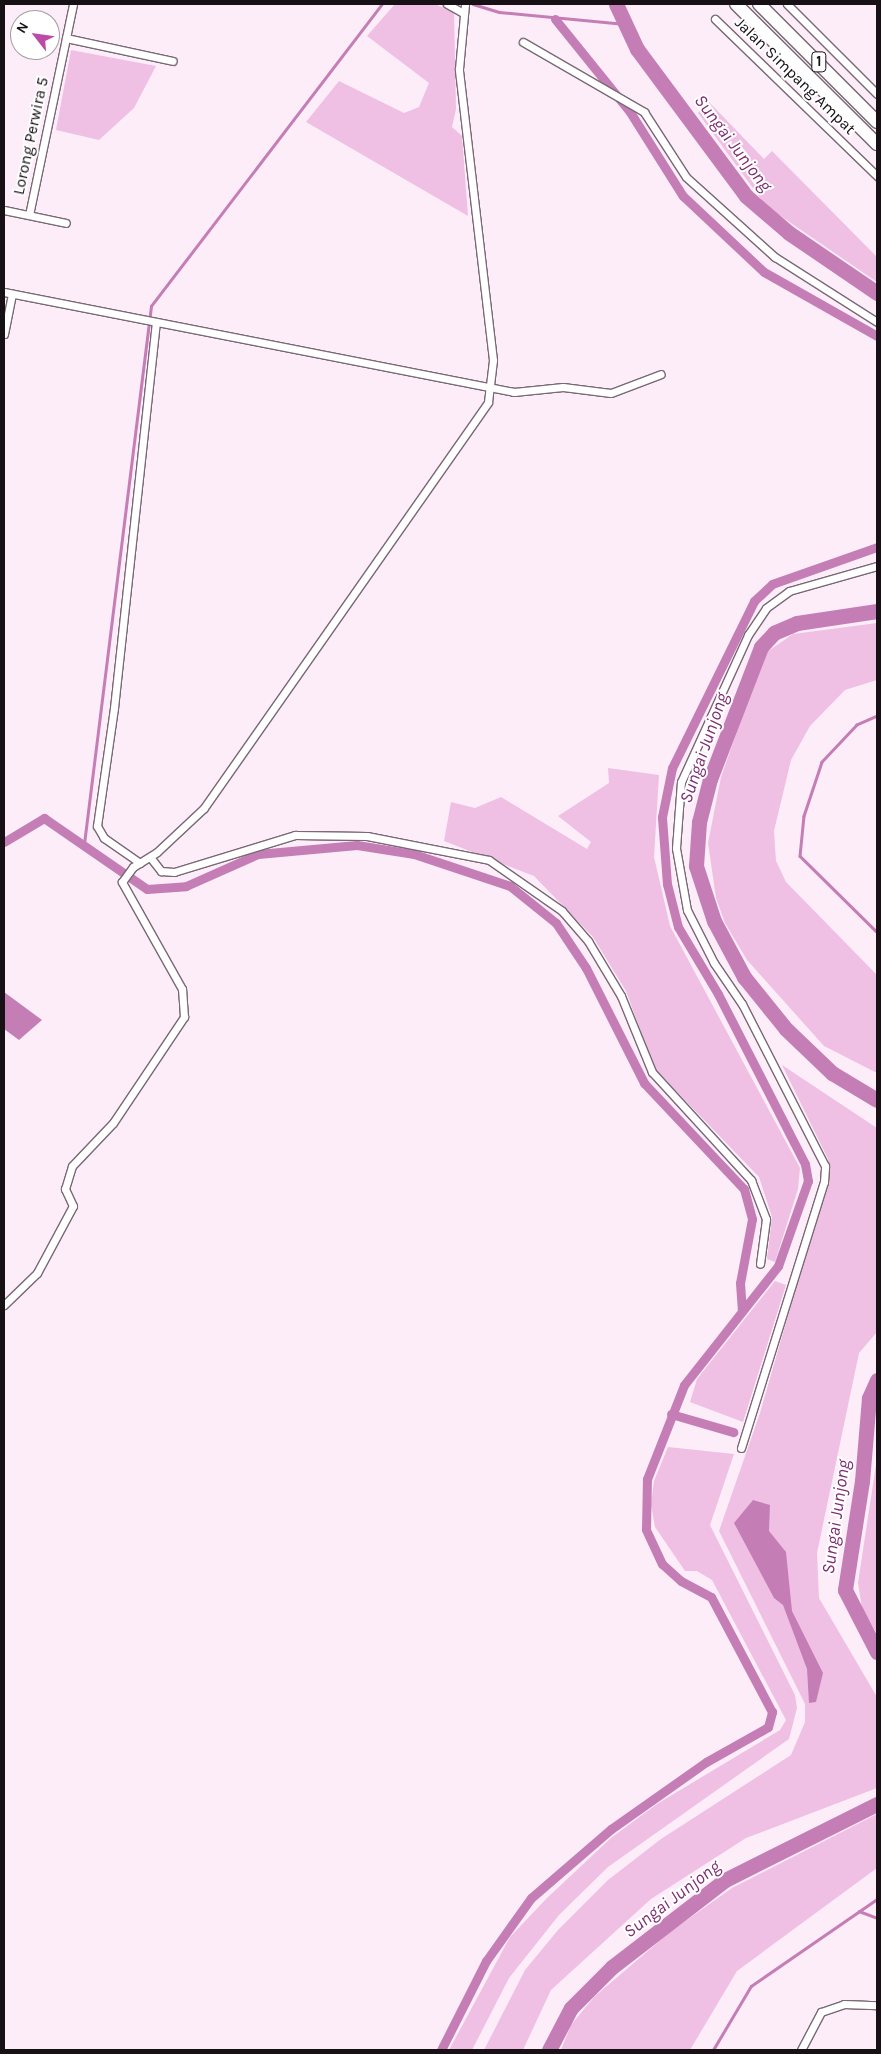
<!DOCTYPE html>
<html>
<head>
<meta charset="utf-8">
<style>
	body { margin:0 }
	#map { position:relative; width:881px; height:2054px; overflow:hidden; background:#fdedf9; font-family:Karla,sans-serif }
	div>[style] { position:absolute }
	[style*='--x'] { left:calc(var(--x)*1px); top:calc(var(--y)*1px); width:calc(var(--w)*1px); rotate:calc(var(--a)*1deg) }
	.green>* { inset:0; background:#efc0e3 }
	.water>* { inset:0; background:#c57eb5 }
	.stream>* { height:2.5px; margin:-1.25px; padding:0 1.25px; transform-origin:1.25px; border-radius:1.25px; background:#c57eb5 }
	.canal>* { height:9px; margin:-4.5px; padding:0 4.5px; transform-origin:4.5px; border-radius:4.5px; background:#c57eb5 }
	.river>* { height:15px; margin:-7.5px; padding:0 7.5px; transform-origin:7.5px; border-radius:7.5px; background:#c57eb5 }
	.roads { filter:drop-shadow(1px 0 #796875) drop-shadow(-1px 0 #796875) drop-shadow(0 1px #796875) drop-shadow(0 -1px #796875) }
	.street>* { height:7px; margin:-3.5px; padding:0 3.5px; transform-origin:3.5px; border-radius:3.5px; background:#fff }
	.highway>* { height:12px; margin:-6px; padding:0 6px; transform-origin:6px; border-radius:6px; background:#fff }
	span { translate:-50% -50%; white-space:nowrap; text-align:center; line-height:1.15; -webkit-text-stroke:4px #fff; paint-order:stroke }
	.shield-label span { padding:1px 4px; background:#fff; border:1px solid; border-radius:4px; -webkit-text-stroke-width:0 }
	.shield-label { font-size:15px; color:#171015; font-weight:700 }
	.street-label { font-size:16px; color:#171015 }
	.water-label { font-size:18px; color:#7f2c71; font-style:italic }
	.frame { position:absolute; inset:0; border:5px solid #171015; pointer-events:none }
	.north { position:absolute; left:10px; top:10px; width:50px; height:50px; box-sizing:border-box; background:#fff; border:1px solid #a29fa1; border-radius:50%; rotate:300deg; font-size:14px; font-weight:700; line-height:20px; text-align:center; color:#171015 }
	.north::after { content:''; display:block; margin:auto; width:18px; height:22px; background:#bc4ba8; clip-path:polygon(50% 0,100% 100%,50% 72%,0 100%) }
</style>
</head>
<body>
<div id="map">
	<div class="green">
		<i style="clip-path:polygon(395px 4px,435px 4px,454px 13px,456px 109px,452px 127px,462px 136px,468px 216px,306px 122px,339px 81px,404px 113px,419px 107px,429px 83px,367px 36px)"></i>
		<i style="clip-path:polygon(71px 50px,156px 66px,134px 108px,99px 140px,56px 130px)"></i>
		<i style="clip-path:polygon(708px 101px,764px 159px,772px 151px,877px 257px,877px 282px,766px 206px,698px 113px)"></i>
		<i style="clip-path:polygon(877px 623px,877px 680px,845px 690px,810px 726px,791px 760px,774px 831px,776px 861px,786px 882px,877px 975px,877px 1073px,824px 1046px,747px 960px,725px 923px,716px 898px,708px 843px,721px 777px,764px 654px,793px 634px)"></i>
		<i style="clip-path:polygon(608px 768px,659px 775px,654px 857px,670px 926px,800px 1168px,798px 1189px,775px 1262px,767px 1259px,772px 1217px,759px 1177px,654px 1068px,626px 991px,593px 937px,534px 876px,444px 841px,451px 802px,475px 808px,501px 797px,587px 849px,591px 842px,558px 816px,609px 783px)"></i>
		<i style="clip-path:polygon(782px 1065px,877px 1128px,877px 1332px,859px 1353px,817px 1553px,819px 1598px,877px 1697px,877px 1788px,746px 1838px,651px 1899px,551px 1990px,523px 2050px,484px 2050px,525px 1970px,558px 1930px,608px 1880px,661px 1839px,791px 1755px,805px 1722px,805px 1704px,719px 1531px,760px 1413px,829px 1173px,828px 1159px)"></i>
		<i style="clip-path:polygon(775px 1281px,786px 1285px,743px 1422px,690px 1402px,697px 1379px)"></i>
		<i style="clip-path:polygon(668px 1447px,734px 1454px,710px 1525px,795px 1695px,797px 1708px,789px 1739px,608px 1867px,559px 1915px,509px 1978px,472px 2050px,449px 2050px,510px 1937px,547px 1898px,611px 1838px,657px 1804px,780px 1730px,786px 1720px,712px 1580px,697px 1571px,685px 1571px,655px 1527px,651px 1504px,654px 1481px)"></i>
		<i style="clip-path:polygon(877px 1458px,877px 1634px,862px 1608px,858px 1583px)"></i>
		<i style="clip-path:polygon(877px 1814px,877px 1868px,737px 1971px,690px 2050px,561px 2050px,571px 2025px,594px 1997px,670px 1932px,732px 1888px)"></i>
	</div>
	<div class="water">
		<i style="clip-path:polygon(4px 992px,42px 1020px,19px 1040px,4px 1029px)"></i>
		<i style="clip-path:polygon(753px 1500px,770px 1505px,769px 1531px,786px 1552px,792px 1611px,823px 1673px,816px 1702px,809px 1703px,807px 1669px,783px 1605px,774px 1598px,734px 1523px)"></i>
	</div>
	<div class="stream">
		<i style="--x:473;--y:4;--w:27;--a:17"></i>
		<i style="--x:499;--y:12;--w:129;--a:5.4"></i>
		<i style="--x:877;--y:716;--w:22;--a:156"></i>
		<i style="--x:857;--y:725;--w:51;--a:133.4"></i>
		<i style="--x:822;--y:762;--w:57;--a:108.4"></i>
		<i style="--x:804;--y:816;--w:40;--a:95.7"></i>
		<i style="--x:800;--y:856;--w:108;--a:44.6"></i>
		<i style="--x:84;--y:844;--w:542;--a:-82.9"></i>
		<i style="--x:151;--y:306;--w:380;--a:-52.6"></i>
		<i style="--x:859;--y:1911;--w:19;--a:21"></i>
		<i style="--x:713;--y:2050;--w:74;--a:-59.3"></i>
		<i style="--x:751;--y:1986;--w:153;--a:-34.6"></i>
	</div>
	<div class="canal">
		<i style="--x:555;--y:19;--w:119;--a:51.1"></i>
		<i style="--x:630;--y:112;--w:99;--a:57.8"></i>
		<i style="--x:683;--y:196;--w:111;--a:43.2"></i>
		<i style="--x:764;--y:272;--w:130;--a:29.5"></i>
		<i style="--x:4;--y:842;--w:47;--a:-31"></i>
		<i style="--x:44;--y:818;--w:125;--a:34.6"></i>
		<i style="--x:147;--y:889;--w:39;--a:-4"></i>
		<i style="--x:186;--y:886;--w:79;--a:-24"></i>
		<i style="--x:258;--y:854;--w:99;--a:-5.2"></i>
		<i style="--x:357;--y:845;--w:58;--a:9"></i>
		<i style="--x:414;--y:854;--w:101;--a:18.4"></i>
		<i style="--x:510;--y:886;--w:59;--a:38.8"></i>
		<i style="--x:556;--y:923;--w:54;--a:56.3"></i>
		<i style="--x:586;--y:968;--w:129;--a:63.2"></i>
		<i style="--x:644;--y:1083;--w:146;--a:46.7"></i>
		<i style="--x:744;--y:1189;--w:31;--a:75"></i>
		<i style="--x:752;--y:1219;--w:65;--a:100.6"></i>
		<i style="--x:740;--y:1283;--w:28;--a:86"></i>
		<i style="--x:671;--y:1414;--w:65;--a:16.2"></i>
		<i style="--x:441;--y:2050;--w:100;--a:-63.2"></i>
		<i style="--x:486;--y:1961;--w:77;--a:-54.5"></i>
		<i style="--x:531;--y:1898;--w:106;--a:-40.8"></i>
		<i style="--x:611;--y:1829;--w:116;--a:-35.2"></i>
		<i style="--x:706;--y:1762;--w:71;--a:-29.4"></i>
		<i style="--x:768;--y:1727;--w:16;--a:-75"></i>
		<i style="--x:772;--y:1712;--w:130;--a:-117.9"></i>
		<i style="--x:711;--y:1597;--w:34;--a:-152"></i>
		<i style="--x:681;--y:1581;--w:25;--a:-138"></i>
		<i style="--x:662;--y:1564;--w:38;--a:-115"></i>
		<i style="--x:646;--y:1529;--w:50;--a:-88.9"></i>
		<i style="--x:647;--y:1479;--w:101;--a:-68.5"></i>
		<i style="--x:684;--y:1385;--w:152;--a:-51.7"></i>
		<i style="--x:778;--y:1266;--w:90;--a:-70.6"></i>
		<i style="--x:808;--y:1181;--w:17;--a:-100"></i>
		<i style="--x:805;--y:1164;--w:191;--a:-117.1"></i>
		<i style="--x:718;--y:994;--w:78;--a:-120.8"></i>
		<i style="--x:678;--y:927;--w:44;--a:-104.3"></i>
		<i style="--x:667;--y:884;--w:67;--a:-94.3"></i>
		<i style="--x:662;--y:817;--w:50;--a:-78.5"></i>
		<i style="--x:672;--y:768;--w:186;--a:-63.8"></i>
		<i style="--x:754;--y:601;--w:25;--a:-43"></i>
		<i style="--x:772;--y:584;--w:111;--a:-19.4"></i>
	</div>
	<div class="river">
		<i style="--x:616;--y:4;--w:50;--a:65"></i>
		<i style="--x:637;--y:49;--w:183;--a:53.4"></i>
		<i style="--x:746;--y:196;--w:57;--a:40.7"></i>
		<i style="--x:789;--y:233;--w:107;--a:34.3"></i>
		<i style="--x:877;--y:611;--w:81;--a:171.5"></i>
		<i style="--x:797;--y:623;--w:25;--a:157"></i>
		<i style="--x:774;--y:633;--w:19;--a:133"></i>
		<i style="--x:761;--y:647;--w:142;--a:111.1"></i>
		<i style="--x:710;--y:779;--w:44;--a:104.3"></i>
		<i style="--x:699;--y:822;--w:44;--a:93.9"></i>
		<i style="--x:696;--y:866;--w:58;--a:71.9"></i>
		<i style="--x:714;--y:921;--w:64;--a:61.8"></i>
		<i style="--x:744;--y:977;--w:67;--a:51.1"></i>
		<i style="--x:786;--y:1029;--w:64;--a:43.7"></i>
		<i style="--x:832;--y:1073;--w:52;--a:31"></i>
		<i style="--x:877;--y:1380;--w:20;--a:114"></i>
		<i style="--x:869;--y:1398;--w:83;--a:94.8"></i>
		<i style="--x:862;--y:1481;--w:110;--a:98.9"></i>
		<i style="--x:845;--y:1590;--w:70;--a:62.7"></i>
		<i style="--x:549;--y:2050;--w:47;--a:-62.4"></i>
		<i style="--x:571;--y:2008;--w:58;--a:-45"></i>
		<i style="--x:612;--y:1967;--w:143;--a:-37.6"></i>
		<i style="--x:725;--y:1880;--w:170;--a:-26.6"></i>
	</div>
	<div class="roads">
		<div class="street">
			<i style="--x:447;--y:4;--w:18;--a:29"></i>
			<i style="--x:787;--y:4;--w:127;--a:45"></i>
			<i style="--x:715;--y:19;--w:226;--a:44.1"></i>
			<i style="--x:66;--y:38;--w:109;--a:12.1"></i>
			<i style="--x:523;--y:42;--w:140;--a:30"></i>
			<i style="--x:644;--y:112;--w:77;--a:57.1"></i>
			<i style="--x:686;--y:177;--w:120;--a:42"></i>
			<i style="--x:775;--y:257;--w:121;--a:32.5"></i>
			<i style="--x:4;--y:210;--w:63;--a:11.8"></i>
			<i style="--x:29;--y:215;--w:216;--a:-78.2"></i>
			<i style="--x:4;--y:292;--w:520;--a:11.09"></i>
			<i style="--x:514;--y:392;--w:49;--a:-5.8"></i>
			<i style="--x:563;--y:387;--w:48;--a:7.1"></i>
			<i style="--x:611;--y:393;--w:53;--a:-20.8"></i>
			<i style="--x:4;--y:334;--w:41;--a:-78.7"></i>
			<i style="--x:150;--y:857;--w:18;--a:52"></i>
			<i style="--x:161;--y:871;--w:13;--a:4"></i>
			<i style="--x:174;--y:872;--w:127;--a:-17"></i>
			<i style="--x:295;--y:835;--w:72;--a:0.8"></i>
			<i style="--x:367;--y:836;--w:124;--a:11.1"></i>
			<i style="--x:489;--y:860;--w:89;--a:34.9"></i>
			<i style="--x:562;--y:911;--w:40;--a:49"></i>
			<i style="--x:588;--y:941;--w:64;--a:59"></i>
			<i style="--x:621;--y:996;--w:82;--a:67.8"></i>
			<i style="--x:652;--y:1072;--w:147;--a:47.5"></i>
			<i style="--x:751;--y:1180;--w:42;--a:69"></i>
			<i style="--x:766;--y:1219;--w:45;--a:97.6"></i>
			<i style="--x:140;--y:863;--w:44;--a:-145.2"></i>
			<i style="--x:104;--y:838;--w:14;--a:-120"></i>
			<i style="--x:97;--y:826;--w:119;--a:-81.8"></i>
			<i style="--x:114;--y:708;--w:388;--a:-83.8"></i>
			<i style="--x:4;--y:1305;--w:46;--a:-44.1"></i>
			<i style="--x:37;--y:1273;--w:76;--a:-61.8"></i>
			<i style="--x:73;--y:1206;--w:19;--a:-115"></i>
			<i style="--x:65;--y:1189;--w:24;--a:-73"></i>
			<i style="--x:72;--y:1166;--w:59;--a:-46.4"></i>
			<i style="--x:113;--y:1123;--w:128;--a:-56.2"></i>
			<i style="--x:184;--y:1017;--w:28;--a:-94"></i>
			<i style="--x:182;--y:989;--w:123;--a:-119.3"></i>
			<i style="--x:122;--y:882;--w:19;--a:-54"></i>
			<i style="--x:133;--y:867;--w:28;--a:-32"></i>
			<i style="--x:157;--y:852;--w:64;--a:-43.1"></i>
			<i style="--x:204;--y:808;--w:495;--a:-55"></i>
			<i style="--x:488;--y:402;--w:42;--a:-83.2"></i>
			<i style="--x:493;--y:360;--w:293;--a:-96.7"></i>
			<i style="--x:459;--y:69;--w:65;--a:-84.7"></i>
			<i style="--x:741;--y:1448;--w:279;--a:-72.7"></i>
			<i style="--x:824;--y:1182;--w:16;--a:-86"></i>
			<i style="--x:825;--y:1166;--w:182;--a:-117.1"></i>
			<i style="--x:742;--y:1004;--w:50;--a:-124.3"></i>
			<i style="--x:714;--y:963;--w:59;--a:-117"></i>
			<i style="--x:687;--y:910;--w:63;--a:-100.1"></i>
			<i style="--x:676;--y:848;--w:66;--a:-85.7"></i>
			<i style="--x:681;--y:782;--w:162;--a:-65.5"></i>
			<i style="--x:748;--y:635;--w:32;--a:-56"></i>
			<i style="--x:766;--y:608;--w:29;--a:-36"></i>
			<i style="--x:789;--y:591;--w:91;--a:-15.9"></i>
			<i style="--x:801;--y:2050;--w:43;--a:-62.2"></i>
			<i style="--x:821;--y:2012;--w:24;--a:-19"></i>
			<i style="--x:844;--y:2004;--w:33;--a:2"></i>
		</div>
		<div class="highway">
			<i style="--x:736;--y:4;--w:199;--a:44.8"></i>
			<i style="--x:759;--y:4;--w:167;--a:45"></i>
		</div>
	</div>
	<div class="shield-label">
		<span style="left:819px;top:62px">1</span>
	</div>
	<div class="street-label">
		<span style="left:795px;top:76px;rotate:44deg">Jalan Simpang Ampat</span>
		<span style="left:31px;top:136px;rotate:-78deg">Lorong Perwira 5</span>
	</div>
	<div class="water-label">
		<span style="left:733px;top:143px;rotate:53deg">Sungai Junjong</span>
		<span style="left:704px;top:748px;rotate:-71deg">Sungai Junjong</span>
		<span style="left:836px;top:1517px;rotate:-82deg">Sungai Junjong</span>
		<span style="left:672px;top:1899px;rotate:-37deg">Sungai Junjong</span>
	</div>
	<div class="frame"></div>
	<div class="north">N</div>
</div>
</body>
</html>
